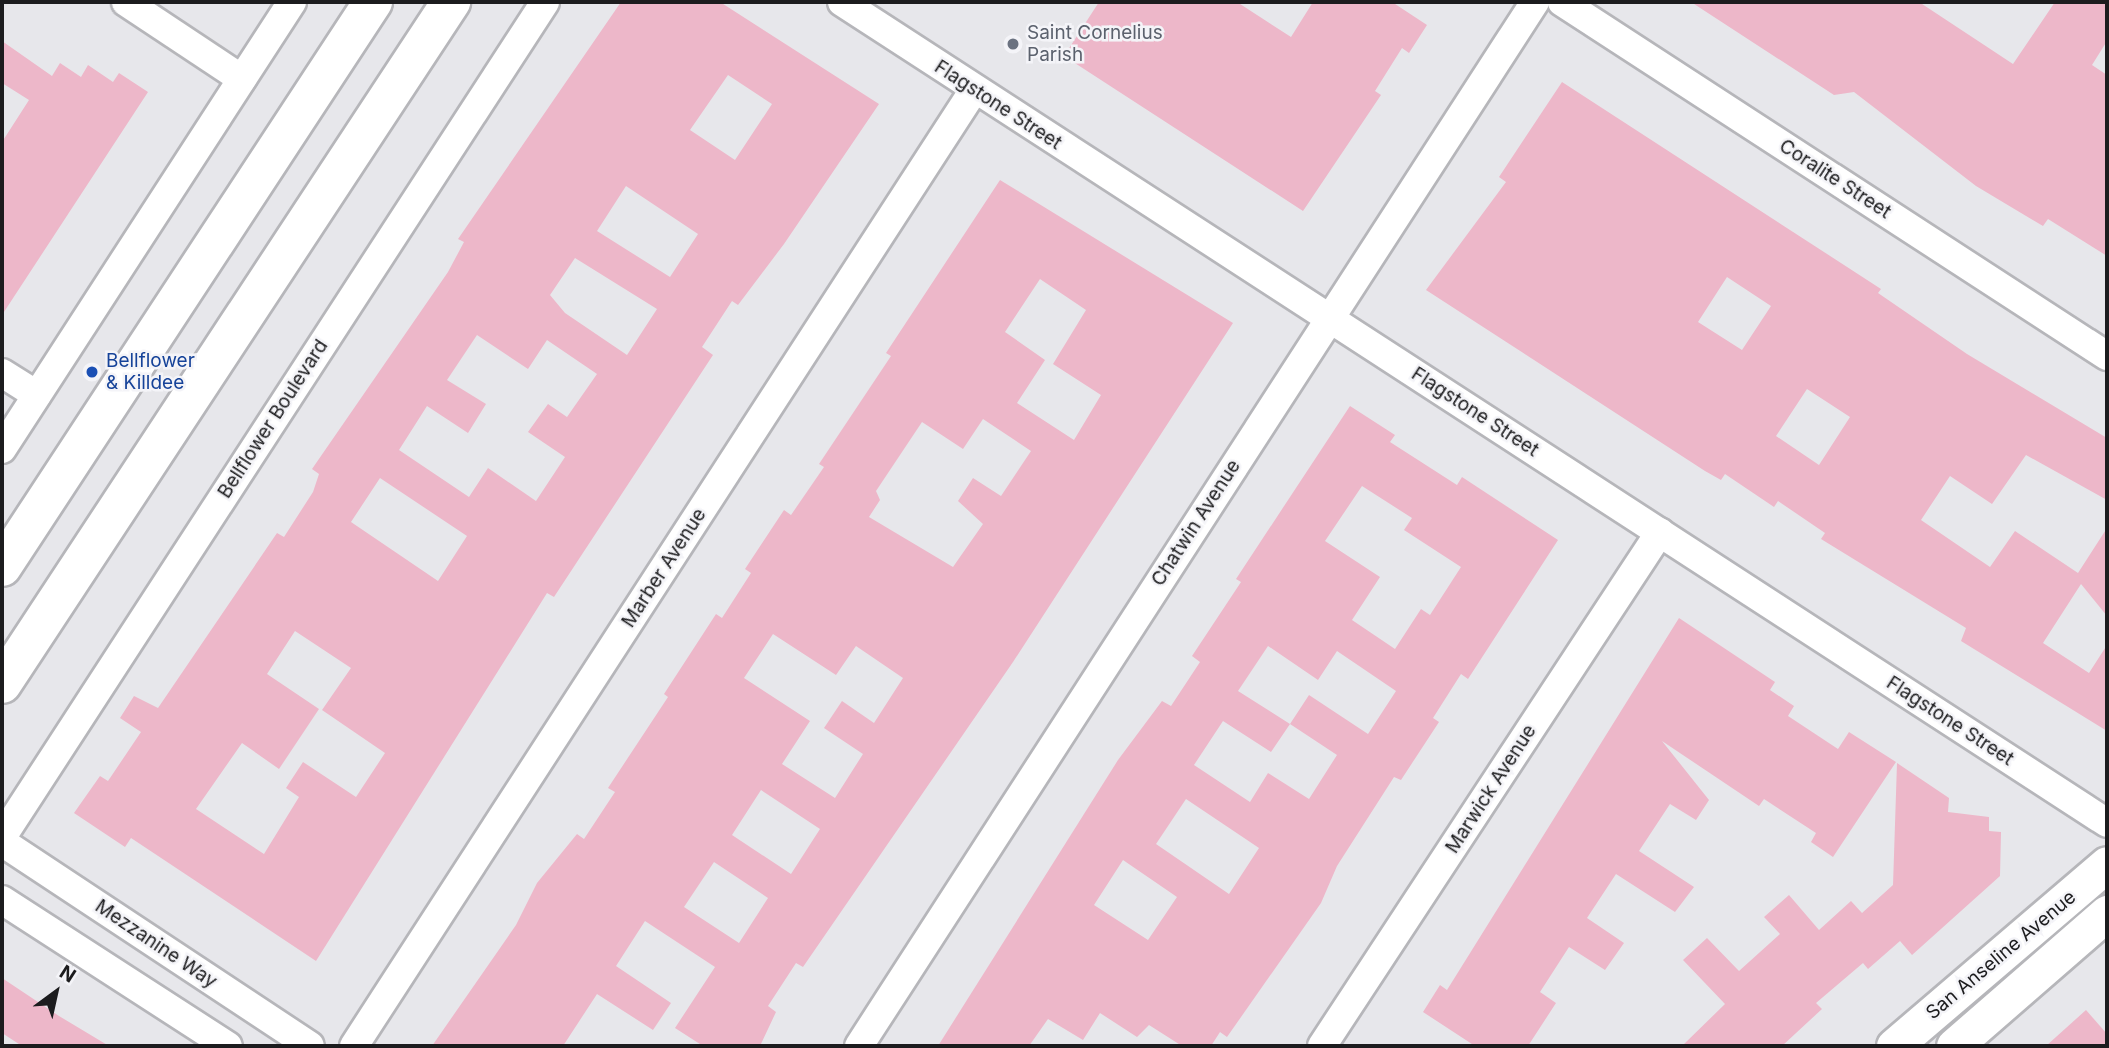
<!DOCTYPE html>
<html>
<head>
<meta charset="utf-8">
<style>
	body { margin:0 }
	#map { position:relative; width:2109px; height:1048px; overflow:hidden; background:#e7e7eb; font-family:Inter,sans-serif }
	div>[style] { position:absolute }
	[style*='--x'] { left:calc(var(--x)*1px); top:calc(var(--y)*1px); width:calc(var(--w)*1px); rotate:calc(var(--a)*1deg) }
	.building>* { inset:0; background:#edb7c9 }
	.roads { filter:drop-shadow(2px 0 #b6b6ba) drop-shadow(-2px 0 #b6b6ba) drop-shadow(0 2px #b6b6ba) drop-shadow(0 -2px #b6b6ba) }
	.minor>* { height:28px; margin:-14px; padding:0 14px; transform-origin:14px; border-radius:14px; background:#fff }
	.tertiary>* { height:35px; margin:-17.5px; padding:0 17.5px; transform-origin:17.5px; border-radius:17.5px; background:#fff }
	.secondary>* { height:38px; margin:-19px; padding:0 19px; transform-origin:19px; border-radius:19px; background:#fff }
	.dots>* { width:19px; height:19px; translate:-50% -50%; box-sizing:border-box; border:4px solid #f4f4f8; border-radius:50% }
	span { translate:-50% -50%; white-space:nowrap; text-align:center; line-height:1.15; -webkit-text-stroke:5px #f4f4f8; paint-order:stroke }
	.worship-label { font-size:19px; color:#5b616d }
	.left { translate:0 -50%; text-align:left }
	.street-label { font-size:19px; color:#1c1c1e }
	.transit-label { font-size:19px; color:#164399 }
	.frame { position:absolute; inset:0; border:4px solid #1c1c1e; pointer-events:none }
	.north { position:absolute; left:21px; top:957px; width:70px; height:70px; -webkit-text-stroke:5px #f4f4f8; paint-order:stroke; rotate:33deg; font-size:19px; font-weight:700; line-height:28px; text-align:center; color:#1c1c1e }
	.north::after { content:''; display:block; margin:auto; width:24px; height:32px; background:#1c1c1e; clip-path:polygon(50% 0,100% 100%,50% 72%,0 100%) }
</style>
</head>
<body>
<div id="map">
	<div class="building">
		<i style="clip-path:polygon(evenodd,621px 2px,720px 2px,879px 104px,784px 244px,738px 305px,732px 301px,702px 347px,713px 355px,554px 597px,547px 593px,316px 961px,131px 838px,125px 847px,74px 813px,100px 776px,108px 781px,141px 732px,120px 718px,134px 696px,158px 708px,277px 533px,284px 537px,313px 492px,319px 474px,312px 469px,448px 272px,464px 242px,458px 239px,621px 2px,728px 75px,772px 104px,735px 160px,690px 130px,728px 75px,621px 2px,626px 186px,698px 234px,670px 277px,597px 231px,626px 186px,621px 2px,575px 258px,657px 309px,627px 355px,565px 313px,550px 295px,575px 258px,621px 2px,477px 335px,528px 369px,547px 340px,597px 374px,567px 417px,548px 404px,528px 432px,565px 457px,536px 501px,488px 468px,469px 497px,399px 450px,427px 406px,468px 433px,486px 404px,447px 380px,477px 335px,621px 2px,380px 478px,467px 536px,438px 581px,351px 522px,380px 478px,621px 2px,295px 631px,351px 668px,322px 710px,385px 753px,356px 797px,303px 762px,286px 788px,299px 797px,264px 854px,196px 809px,242px 743px,279px 769px,319px 709px,267px 674px,295px 631px)"></i>
		<i style="clip-path:polygon(1099px 2px,1237px 2px,1291px 37px,1313px 2px,1392px 2px,1427px 25px,1409px 53px,1402px 48px,1375px 91px,1381px 95px,1303px 211px,1064px 56px)"></i>
		<i style="clip-path:polygon(1691px 2px,1919px 2px,2013px 64px,2055px 2px,2107px 2px,2107px 41px,2092px 65px,2107px 75px,2107px 256px,2048px 219px,2043px 226px,1976px 186px,1854px 92px,1834px 95px)"></i>
		<i style="clip-path:polygon(2px 41px,52px 76px,60px 63px,81px 77px,88px 65px,113px 82px,119px 73px,148px 92px,2px 315px,2px 142px,29px 100px,2px 83px)"></i>
		<i style="clip-path:polygon(evenodd,1562px 82px,1881px 289px,1878px 293px,1967px 354px,2107px 438px,2107px 500px,2026px 455px,1992px 504px,1950px 476px,1921px 520px,1990px 567px,2015px 531px,2078px 573px,2107px 528px,2107px 616px,2081px 584px,2043px 643px,2089px 673px,2107px 645px,2107px 731px,1961px 641px,1966px 628px,1821px 539px,1825px 533px,1778px 501px,1774px 507px,1725px 474px,1721px 480px,1705px 471px,1426px 290px,1506px 182px,1499px 177px,1562px 82px,1727px 277px,1771px 306px,1742px 350px,1698px 322px,1727px 277px,1562px 82px,1807px 389px,1850px 417px,1819px 465px,1776px 436px,1807px 389px)"></i>
		<i style="clip-path:polygon(evenodd,1000px 180px,1233px 323px,1013px 662px,803px 967px,796px 963px,768px 1006px,776px 1012px,760px 1046px,703px 1046px,675px 1028px,715px 967px,645px 921px,616px 966px,671px 1003px,653px 1030px,597px 994px,563px 1046px,432px 1046px,516px 925px,537px 883px,577px 834px,584px 839px,615px 792px,608px 788px,668px 697px,664px 694px,716px 614px,722px 618px,751px 573px,745px 569px,784px 510px,791px 515px,824px 467px,819px 464px,891px 356px,886px 353px,1000px 180px,1040px 279px,1086px 310px,1053px 364px,1101px 395px,1074px 440px,1017px 403px,1045px 360px,1005px 332px,1040px 279px,1000px 180px,983px 419px,1031px 451px,1001px 496px,973px 478px,958px 501px,983px 524px,953px 567px,869px 517px,880px 500px,876px 491px,922px 422px,963px 449px,983px 419px,1000px 180px,773px 634px,836px 675px,856px 646px,903px 678px,874px 723px,842px 701px,824px 728px,863px 754px,835px 798px,782px 764px,810px 721px,744px 678px,773px 634px,1000px 180px,761px 790px,820px 829px,791px 874px,732px 835px,761px 790px,1000px 180px,714px 862px,768px 898px,739px 943px,684px 907px,714px 862px)"></i>
		<i style="clip-path:polygon(evenodd,1350px 406px,1395px 435px,1390px 442px,1457px 485px,1462px 477px,1558px 540px,1468px 679px,1461px 674px,1433px 718px,1439px 722px,1401px 780px,1394px 777px,1337px 866px,1321px 903px,1227px 1037px,1220px 1032px,1211px 1046px,1182px 1046px,1149px 1025px,1137px 1037px,1100px 1013px,1083px 1040px,1048px 1019px,1029px 1046px,938px 1046px,1118px 760px,1162px 701px,1171px 706px,1200px 662px,1192px 656px,1241px 582px,1236px 579px,1350px 406px,1362px 486px,1412px 518px,1404px 530px,1461px 567px,1430px 615px,1421px 609px,1395px 649px,1352px 620px,1380px 577px,1325px 541px,1362px 486px,1350px 406px,1268px 646px,1318px 680px,1337px 651px,1396px 691px,1368px 734px,1309px 695px,1290px 724px,1337px 755px,1309px 799px,1268px 773px,1250px 802px,1194px 765px,1223px 721px,1271px 752px,1290px 724px,1238px 691px,1268px 646px,1350px 406px,1186px 799px,1259px 848px,1229px 894px,1156px 844px,1186px 799px,1350px 406px,1123px 860px,1177px 897px,1148px 940px,1094px 905px,1123px 860px)"></i>
		<i style="clip-path:polygon(1679px 618px,1775px 682px,1770px 690px,1794px 706px,1788px 716px,1838px 749px,1849px 732px,1896px 762px,1833px 857px,1811px 842px,1816px 833px,1764px 799px,1759px 806px,1662px 741px,1709px 800px,1696px 820px,1670px 804px,1639px 851px,1694px 887px,1675px 912px,1616px 874px,1587px 918px,1624px 943px,1605px 970px,1569px 947px,1540px 992px,1556px 1003px,1528px 1046px,1475px 1046px,1423px 1012px,1440px 985px,1447px 990px)"></i>
		<i style="clip-path:polygon(1897px 763px,1949px 798px,1948px 812px,1989px 817px,1989px 831px,2001px 832px,2000px 876px,1912px 955px,1900px 941px,1868px 969px,1863px 963px,1816px 1003px,1822px 1009px,1782px 1046px,1682px 1046px,1725px 1004px,1683px 960px,1707px 938px,1739px 971px,1780px 934px,1764px 917px,1789px 895px,1819px 930px,1851px 901px,1862px 913px,1893px 885px)"></i>
		<i style="clip-path:polygon(2px 978px,59px 1016px,109px 1046px,22px 1046px,2px 1033px)"></i>
		<i style="clip-path:polygon(2086px 1010px,2107px 1034px,2107px 1046px,2046px 1046px)"></i>
	</div>
	<div class="roads">
		<div class="minor">
			<i style="--x:126;--y:2;--w:139;--a:33.6"></i>
			<i style="--x:842;--y:2;--w:1508;--a:32.98"></i>
			<i style="--x:1562;--y:2;--w:650;--a:33.01"></i>
			<i style="--x:2;--y:373;--w:41;--a:32.2"></i>
			<i style="--x:2;--y:449;--w:533;--a:-57.03"></i>
			<i style="--x:2;--y:837;--w:996;--a:-56.96"></i>
			<i style="--x:2;--y:842;--w:369;--a:33.5"></i>
			<i style="--x:2;--y:900;--w:269;--a:32.9"></i>
			<i style="--x:354;--y:1046;--w:1139;--a:-57.04"></i>
			<i style="--x:859;--y:1046;--w:1244;--a:-57.08"></i>
			<i style="--x:1322;--y:1046;--w:615;--a:-56.67"></i>
		</div>
		<div class="tertiary">
			<i style="--x:1894;--y:1046;--w:280;--a:-40.5"></i>
			<i style="--x:1954;--y:1046;--w:203;--a:-41"></i>
		</div>
		<div class="secondary">
			<i style="--x:2;--y:567;--w:676;--a:-56.71"></i>
			<i style="--x:2;--y:684;--w:817;--a:-56.64"></i>
		</div>
	</div>
	<div class="dots">
		<i style="left:1013px;top:44px;background:#6b7280"></i>
		<i style="left:92px;top:372px;background:#1a4fb4"></i>
	</div>
	<div class="worship-label">
		<span class="left" style="left:1027px;top:44px">Saint Cornelius<br>Parish</span>
	</div>
	<div class="street-label">
		<span style="left:998px;top:105px;rotate:33deg">Flagstone Street</span>
		<span style="left:1835px;top:179px;rotate:33deg">Coralite Street</span>
		<span style="left:1475px;top:412px;rotate:33deg">Flagstone Street</span>
		<span style="left:273px;top:419px;rotate:-57deg">Bellflower Boulevard</span>
		<span style="left:1196px;top:523px;rotate:-57deg">Chatwin Avenue</span>
		<span style="left:664px;top:568px;rotate:-57deg">Marber Avenue</span>
		<span style="left:1950px;top:721px;rotate:33deg">Flagstone Street</span>
		<span style="left:1491px;top:789px;rotate:-57deg">Marwick Avenue</span>
		<span style="left:156px;top:944px;rotate:34deg">Mezzanine Way</span>
		<span style="left:2001px;top:955px;rotate:-40deg">San Anseline Avenue</span>
	</div>
	<div class="transit-label">
		<span class="left" style="left:106px;top:372px">Bellflower<br>&amp; Killdee</span>
	</div>
	<div class="frame"></div>
	<div class="north">N</div>
</div>
</body>
</html>
